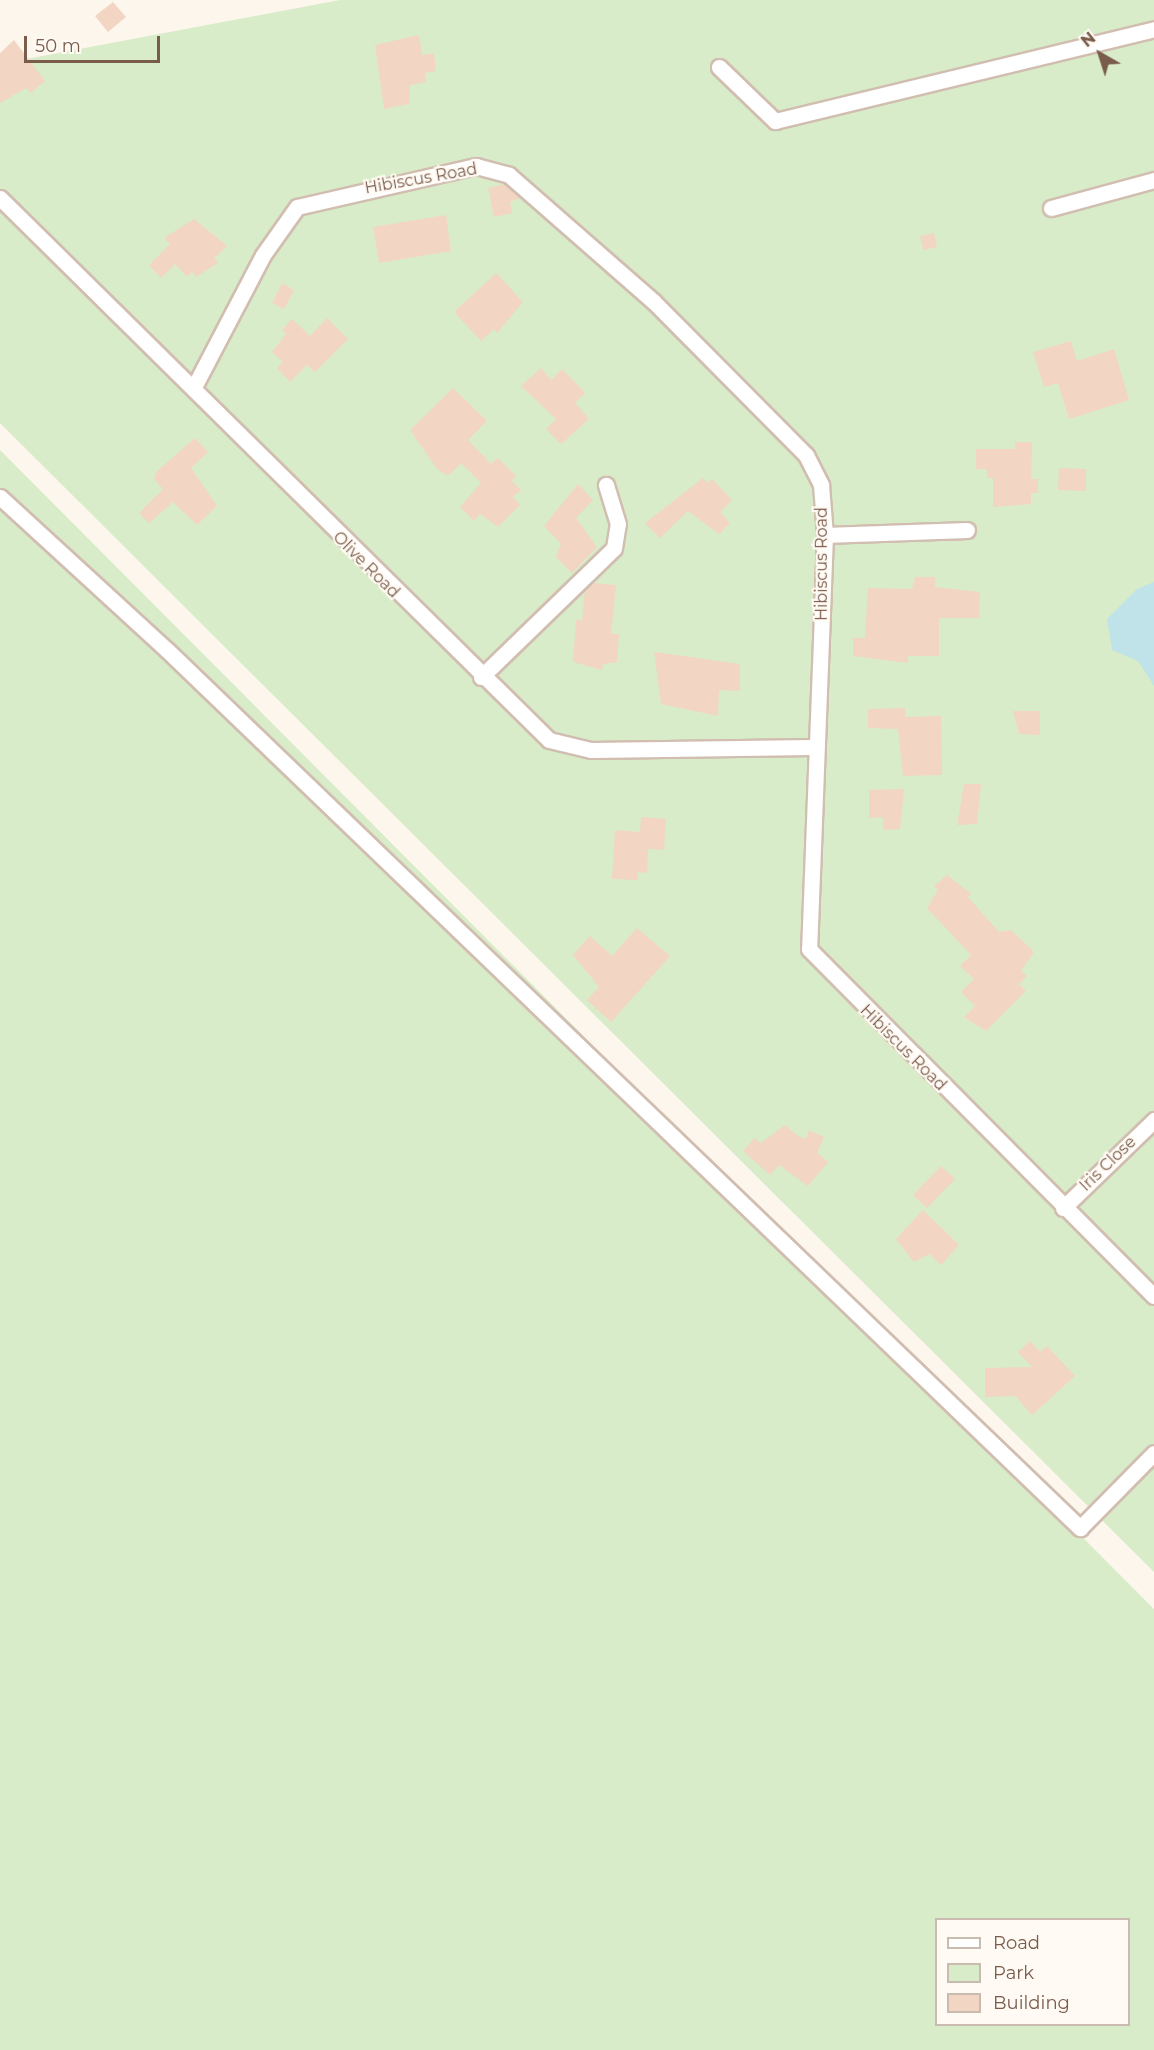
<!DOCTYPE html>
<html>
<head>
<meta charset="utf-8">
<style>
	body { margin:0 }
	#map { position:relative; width:1154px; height:2050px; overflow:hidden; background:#fdf6ec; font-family:Montserrat,sans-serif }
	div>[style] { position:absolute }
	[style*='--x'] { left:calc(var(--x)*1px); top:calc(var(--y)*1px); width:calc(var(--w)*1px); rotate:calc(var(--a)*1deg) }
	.green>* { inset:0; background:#d8ecc9 }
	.water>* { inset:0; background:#bfe3e8 }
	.building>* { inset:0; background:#f3d5c3 }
	.roads { filter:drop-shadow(2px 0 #d1beb0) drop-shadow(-2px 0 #d1beb0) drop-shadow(0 2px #d1beb0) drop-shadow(0 -2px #d1beb0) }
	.minor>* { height:15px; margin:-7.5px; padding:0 7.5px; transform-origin:7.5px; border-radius:7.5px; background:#fff }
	span { translate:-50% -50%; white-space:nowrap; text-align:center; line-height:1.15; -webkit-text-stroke:4.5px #fffaf3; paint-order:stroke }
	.street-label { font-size:16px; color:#7a5c4d }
	.legend { position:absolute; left:935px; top:1918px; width:195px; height:108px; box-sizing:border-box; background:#fffaf3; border:2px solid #cabbb1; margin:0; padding:8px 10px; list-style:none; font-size:18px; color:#7a5c4d }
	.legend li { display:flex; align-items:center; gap:12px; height:30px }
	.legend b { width:30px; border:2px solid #cabbb1 }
	.north { position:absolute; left:1070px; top:24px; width:60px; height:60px; -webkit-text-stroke:4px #fffaf3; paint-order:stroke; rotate:321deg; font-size:16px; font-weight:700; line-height:24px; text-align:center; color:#7a5c4d }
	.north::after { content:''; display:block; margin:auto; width:21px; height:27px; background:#7a5c4d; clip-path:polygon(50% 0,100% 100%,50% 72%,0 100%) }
	.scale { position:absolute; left:24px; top:36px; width:136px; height:27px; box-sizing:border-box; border:3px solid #7a5c4d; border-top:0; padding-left:8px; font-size:18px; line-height:21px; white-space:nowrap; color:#7a5c4d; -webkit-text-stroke:4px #fffaf3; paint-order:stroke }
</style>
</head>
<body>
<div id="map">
	<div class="green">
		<i style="clip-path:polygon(340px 0,1154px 0,1154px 1572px,0 423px,0 64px)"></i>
		<i style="clip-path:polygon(evenodd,0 450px,1154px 1609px,1154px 2050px,0 2050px,0 450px,936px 1920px,1128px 1920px,1128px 2024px,936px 2024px,936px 1920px)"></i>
	</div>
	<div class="water">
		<i style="clip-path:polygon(1154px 582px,1154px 686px,1138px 661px,1112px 650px,1107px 619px,1137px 589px)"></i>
	</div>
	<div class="building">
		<i style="clip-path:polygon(113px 2px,126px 17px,108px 32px,95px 16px)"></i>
		<i style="clip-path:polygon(419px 35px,422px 55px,434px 53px,436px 71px,425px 73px,426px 82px,410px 85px,409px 104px,384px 109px,375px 45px)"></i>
		<i style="clip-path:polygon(14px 40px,45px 81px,31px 93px,26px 88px,0 103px,0 53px)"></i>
		<i style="clip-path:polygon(505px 184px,520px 198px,510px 202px,512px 213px,494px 217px,488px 188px)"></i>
		<i style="clip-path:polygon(446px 215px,451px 251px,379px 263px,373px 227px)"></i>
		<i style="clip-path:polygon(194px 219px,227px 246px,214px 258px,218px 263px,196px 277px,192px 272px,187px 277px,175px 264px,161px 278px,149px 265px,170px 244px,164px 238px)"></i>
		<i style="clip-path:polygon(934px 233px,937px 247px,923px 250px,920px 236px)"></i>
		<i style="clip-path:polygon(496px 273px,523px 302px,497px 333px,494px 329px,481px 341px,454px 312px)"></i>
		<i style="clip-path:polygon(282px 283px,294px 290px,284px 309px,272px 303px)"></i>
		<i style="clip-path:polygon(327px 318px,348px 339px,315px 372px,307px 365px,290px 382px,277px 368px,283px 362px,272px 352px,286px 334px,282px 330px,292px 319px,310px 336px)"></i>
		<i style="clip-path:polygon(1071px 341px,1077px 361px,1114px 349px,1129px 400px,1069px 419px,1058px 383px,1044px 387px,1033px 352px)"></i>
		<i style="clip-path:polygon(541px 368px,551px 380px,562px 369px,585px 393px,575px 403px,589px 419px,561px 444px,546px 429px,556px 419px,521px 386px)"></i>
		<i style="clip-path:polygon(453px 388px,487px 421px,468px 440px,491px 464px,498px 458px,516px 476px,512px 481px,521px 490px,513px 497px,520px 505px,498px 527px,480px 514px,474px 521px,460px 507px,481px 483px,461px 463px,448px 476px,437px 469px,410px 430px)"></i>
		<i style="clip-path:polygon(195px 438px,208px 452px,191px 468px,217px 506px,197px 525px,173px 502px,149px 523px,139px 513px,163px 489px,154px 479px,156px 472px)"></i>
		<i style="clip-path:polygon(1015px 442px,1032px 442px,1031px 479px,1038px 479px,1038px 493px,1031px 493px,1031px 504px,993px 507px,993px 478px,987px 478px,987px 469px,976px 469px,976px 449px,1015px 449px)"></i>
		<i style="clip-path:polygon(1059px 468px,1086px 469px,1086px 491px,1058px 490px)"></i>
		<i style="clip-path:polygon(703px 478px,707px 483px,712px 479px,732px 500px,720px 512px,730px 523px,719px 534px,688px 511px,660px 538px,645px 523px)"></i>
		<i style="clip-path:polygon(578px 484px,593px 500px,576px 518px,597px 547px,572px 573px,556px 557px,561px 544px,544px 526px)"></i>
		<i style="clip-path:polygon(915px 577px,935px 577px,935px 587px,980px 592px,979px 618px,939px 618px,939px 656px,908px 656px,908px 663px,853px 656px,853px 638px,865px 638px,868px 588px,912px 589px)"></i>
		<i style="clip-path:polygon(592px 583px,616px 585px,611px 634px,619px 634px,617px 662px,603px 664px,602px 670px,573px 662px,576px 620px,582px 621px,585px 590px)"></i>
		<i style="clip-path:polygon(654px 652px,740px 664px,740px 691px,719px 690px,718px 716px,661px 704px)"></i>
		<i style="clip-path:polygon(905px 708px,905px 717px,941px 716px,942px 775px,903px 776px,898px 729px,868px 728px,868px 709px)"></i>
		<i style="clip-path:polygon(1013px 711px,1040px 711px,1040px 735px,1019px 734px)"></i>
		<i style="clip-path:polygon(964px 784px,981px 784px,977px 824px,957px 825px)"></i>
		<i style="clip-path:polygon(904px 789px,900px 829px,883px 830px,883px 817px,869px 818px,869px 790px)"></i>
		<i style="clip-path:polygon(641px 817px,666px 819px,664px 850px,648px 849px,647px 873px,638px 872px,637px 880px,612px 879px,615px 830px,640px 832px)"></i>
		<i style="clip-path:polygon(947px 875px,971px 894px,968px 897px,999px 932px,1011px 930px,1034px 952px,1021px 971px,1027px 976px,1019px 984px,1026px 991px,986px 1031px,964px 1017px,975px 1006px,961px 992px,974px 979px,960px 966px,971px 955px,927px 908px,938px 890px,934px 886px)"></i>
		<i style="clip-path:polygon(637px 928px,670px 956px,611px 1022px,587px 1000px,599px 987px,573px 955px,590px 936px,612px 956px)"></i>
		<i style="clip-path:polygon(785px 1125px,798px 1136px,806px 1139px,809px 1130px,824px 1137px,817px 1153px,828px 1162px,808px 1186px,779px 1165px,770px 1175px,743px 1151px,755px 1138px,761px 1143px)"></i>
		<i style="clip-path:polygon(941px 1166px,955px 1179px,927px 1208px,913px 1195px)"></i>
		<i style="clip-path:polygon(923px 1210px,959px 1245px,941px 1265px,929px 1254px,914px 1262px,896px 1239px)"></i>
		<i style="clip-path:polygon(1030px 1341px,1040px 1352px,1047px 1346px,1075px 1376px,1032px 1415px,1015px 1396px,985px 1397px,985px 1368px,1032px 1367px,1018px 1352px)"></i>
	</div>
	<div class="roads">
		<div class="minor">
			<i style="--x:719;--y:67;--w:78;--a:44"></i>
			<i style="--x:775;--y:121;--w:390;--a:-13.6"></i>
			<i style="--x:0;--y:198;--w:771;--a:44.63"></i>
			<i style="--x:549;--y:740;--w:43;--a:13.4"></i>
			<i style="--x:591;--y:750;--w:222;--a:-0.8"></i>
			<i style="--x:1051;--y:208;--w:107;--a:-15.2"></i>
			<i style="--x:194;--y:387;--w:149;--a:-62.4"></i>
			<i style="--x:263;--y:255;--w:59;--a:-54.7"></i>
			<i style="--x:297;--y:207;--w:184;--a:-12.9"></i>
			<i style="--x:476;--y:166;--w:34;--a:15"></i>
			<i style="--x:509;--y:175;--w:191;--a:41.2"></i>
			<i style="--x:653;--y:301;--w:217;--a:45.2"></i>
			<i style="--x:806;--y:455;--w:34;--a:63"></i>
			<i style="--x:821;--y:485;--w:50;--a:85.4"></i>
			<i style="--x:825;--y:535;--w:414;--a:92.2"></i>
			<i style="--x:809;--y:949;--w:489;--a:45.2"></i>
			<i style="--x:0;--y:497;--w:226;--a:42.5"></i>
			<i style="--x:167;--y:650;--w:1267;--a:43.88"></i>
			<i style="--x:1080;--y:1528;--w:105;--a:-45.4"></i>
			<i style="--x:825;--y:535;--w:142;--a:-2"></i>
			<i style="--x:481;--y:677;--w:185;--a:-44.1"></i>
			<i style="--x:614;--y:548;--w:24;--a:-81"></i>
			<i style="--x:618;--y:524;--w:41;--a:-107.1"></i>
			<i style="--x:1063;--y:1208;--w:127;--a:-44"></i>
		</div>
	</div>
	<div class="street-label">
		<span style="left:421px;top:179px;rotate:-10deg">Hibiscus Road</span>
		<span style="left:822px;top:564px;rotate:-90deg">Hibiscus Road</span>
		<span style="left:366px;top:565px;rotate:45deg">Olive Road</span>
		<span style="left:903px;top:1048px;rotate:45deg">Hibiscus Road</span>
		<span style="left:1108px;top:1164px;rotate:-44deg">Iris Close</span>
	</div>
	<ul class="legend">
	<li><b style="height:8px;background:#fff"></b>Road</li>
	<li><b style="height:16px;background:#d8ecc9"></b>Park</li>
	<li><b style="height:16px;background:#f3d5c3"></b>Building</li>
	</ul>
	<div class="north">N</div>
	<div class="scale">50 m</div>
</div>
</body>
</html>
